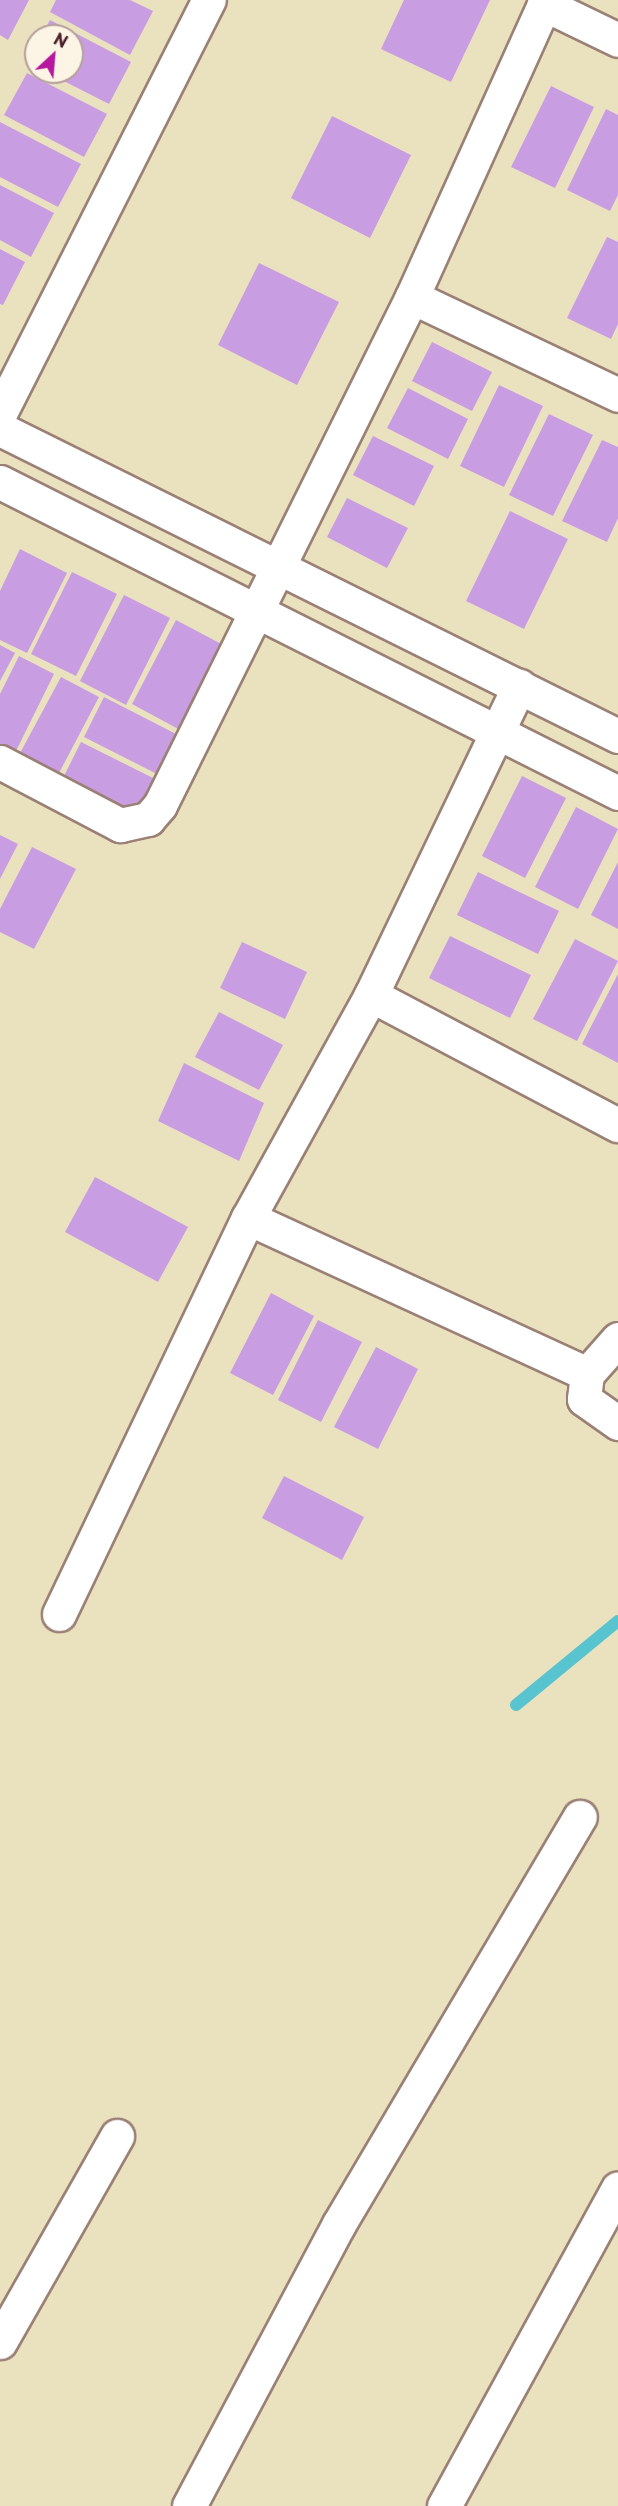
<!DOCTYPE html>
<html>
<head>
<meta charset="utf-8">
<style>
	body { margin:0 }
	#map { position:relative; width:618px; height:2506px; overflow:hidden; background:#eae2bf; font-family:"Playpen Sans",sans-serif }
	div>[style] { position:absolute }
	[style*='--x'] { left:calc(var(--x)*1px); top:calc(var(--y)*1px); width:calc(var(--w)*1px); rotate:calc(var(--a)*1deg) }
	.stream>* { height:12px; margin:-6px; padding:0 6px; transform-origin:6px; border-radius:6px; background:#58c4d0 }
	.building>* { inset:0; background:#c89de2 }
	.roads { filter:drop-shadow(2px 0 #9a8075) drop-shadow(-2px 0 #9a8075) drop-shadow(0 2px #9a8075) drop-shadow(0 -2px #9a8075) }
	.minor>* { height:33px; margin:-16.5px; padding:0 16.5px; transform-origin:16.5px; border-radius:16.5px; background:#fff }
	span { translate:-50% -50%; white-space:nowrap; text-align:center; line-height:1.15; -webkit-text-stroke:6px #fcf5e5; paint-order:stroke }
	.north { position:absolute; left:24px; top:24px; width:60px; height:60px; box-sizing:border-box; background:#fcf5e5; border:2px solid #b59f9b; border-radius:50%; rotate:26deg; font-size:16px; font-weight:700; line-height:24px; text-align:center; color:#4a1f2b }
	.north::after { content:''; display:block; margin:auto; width:21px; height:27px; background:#b5179e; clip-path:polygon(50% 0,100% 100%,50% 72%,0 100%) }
</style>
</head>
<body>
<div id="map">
	<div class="stream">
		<i style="--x:516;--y:1705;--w:132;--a:-39.5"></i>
	</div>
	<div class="building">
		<i style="clip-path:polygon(0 0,29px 0,8px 40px,0 35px)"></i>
		<i style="clip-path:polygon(56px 0,130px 0,153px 11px,130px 55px,50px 12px)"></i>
		<i style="clip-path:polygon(404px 0,490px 0,451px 82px,381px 49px)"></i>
		<i style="clip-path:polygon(50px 20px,131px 62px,109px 104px,46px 72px,72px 72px,72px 36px,42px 36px)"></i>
		<i style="clip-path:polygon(36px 47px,36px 67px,28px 63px)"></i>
		<i style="clip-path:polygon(27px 73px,107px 114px,84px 157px,4px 115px)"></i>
		<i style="clip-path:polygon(551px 86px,594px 107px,555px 188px,511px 167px)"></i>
		<i style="clip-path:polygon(606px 109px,618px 115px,618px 195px,610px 211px,567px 190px)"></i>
		<i style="clip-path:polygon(332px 116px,411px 155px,370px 238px,291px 198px)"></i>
		<i style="clip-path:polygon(0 122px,81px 164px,58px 207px,0 177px)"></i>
		<i style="clip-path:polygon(0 185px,54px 213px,31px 257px,0 240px)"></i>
		<i style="clip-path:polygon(607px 237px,618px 242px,618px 324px,611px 339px,567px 318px)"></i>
		<i style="clip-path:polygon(0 249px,25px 262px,3px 305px,0 304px)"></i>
		<i style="clip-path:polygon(259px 263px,339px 302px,297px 385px,218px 345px)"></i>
		<i style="clip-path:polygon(432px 342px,492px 372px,472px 411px,412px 381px)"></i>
		<i style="clip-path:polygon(499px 385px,543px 406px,504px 487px,460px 466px)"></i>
		<i style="clip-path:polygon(408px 388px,468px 419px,448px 459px,387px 428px)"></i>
		<i style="clip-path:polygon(549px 414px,593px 435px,553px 516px,509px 495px)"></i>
		<i style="clip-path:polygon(373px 436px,434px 466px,414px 506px,353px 475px)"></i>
		<i style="clip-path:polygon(602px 440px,618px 447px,618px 518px,607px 542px,562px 521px)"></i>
		<i style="clip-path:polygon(347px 498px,408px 528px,387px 568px,327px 537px)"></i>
		<i style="clip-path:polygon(510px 511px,568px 539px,524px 629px,466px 601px)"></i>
		<i style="clip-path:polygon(20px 549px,67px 573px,27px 653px,0 640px,0 591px)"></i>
		<i style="clip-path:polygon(72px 572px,117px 594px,76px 676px,31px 654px)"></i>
		<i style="clip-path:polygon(124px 595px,170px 618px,126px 705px,80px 681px)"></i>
		<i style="clip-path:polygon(176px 620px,227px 647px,182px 731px,132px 704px)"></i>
		<i style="clip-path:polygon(0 645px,15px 653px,0 681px)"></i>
		<i style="clip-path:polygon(19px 656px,54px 674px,15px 753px,0 745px,0 694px)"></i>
		<i style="clip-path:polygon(61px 677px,99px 697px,58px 775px,19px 755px)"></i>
		<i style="clip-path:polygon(104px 697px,178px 735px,157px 774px,84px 737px)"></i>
		<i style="clip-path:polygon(81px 742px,155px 779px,137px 815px,63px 778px)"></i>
		<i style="clip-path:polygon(522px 776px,566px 798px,525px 878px,482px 856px)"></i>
		<i style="clip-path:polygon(576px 807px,618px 829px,578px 909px,535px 887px)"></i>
		<i style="clip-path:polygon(0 835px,18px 844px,0 879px)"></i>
		<i style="clip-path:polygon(32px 847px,76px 869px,34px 949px,0 932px,0 909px)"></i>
		<i style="clip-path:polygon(618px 862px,618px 929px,591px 915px)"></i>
		<i style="clip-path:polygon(478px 872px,559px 911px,538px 954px,457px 915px)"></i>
		<i style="clip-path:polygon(450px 936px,531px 975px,510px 1018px,429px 978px)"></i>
		<i style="clip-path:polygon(575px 939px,618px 961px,577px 1041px,533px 1019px)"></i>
		<i style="clip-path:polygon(242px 942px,307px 972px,285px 1019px,220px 988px)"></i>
		<i style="clip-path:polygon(618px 974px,618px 1063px,582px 1044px)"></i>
		<i style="clip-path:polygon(219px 1012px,283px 1045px,259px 1090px,195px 1057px)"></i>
		<i style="clip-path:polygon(184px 1063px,264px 1103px,239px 1161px,158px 1121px)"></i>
		<i style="clip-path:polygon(95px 1177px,188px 1227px,158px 1282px,65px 1232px)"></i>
		<i style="clip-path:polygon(271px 1293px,314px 1316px,273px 1395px,230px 1373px)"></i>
		<i style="clip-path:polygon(318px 1320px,362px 1342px,321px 1422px,278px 1400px)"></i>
		<i style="clip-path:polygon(376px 1347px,418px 1369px,378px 1449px,334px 1427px)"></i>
		<i style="clip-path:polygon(284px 1476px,364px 1517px,342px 1560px,262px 1518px)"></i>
	</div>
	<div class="roads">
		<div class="minor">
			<i style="--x:544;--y:4;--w:82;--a:25.9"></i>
			<i style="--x:412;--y:297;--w:228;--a:25.4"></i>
			<i style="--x:0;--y:413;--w:463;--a:-63.2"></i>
			<i style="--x:0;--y:429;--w:690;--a:26.42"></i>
			<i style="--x:0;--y:482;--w:692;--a:26.71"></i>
			<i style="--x:0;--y:762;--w:136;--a:27.7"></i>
			<i style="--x:120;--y:825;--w:29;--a:-12"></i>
			<i style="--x:148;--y:819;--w:18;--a:-49"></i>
			<i style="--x:160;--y:805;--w:567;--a:-63.62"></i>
			<i style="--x:412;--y:297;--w:326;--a:-65.7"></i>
			<i style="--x:371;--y:995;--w:279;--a:27.8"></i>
			<i style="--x:248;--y:1218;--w:373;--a:24.7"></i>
			<i style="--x:618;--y:1339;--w:47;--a:131.5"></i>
			<i style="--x:587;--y:1374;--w:25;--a:97"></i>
			<i style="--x:584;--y:1399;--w:42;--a:35.2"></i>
			<i style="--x:59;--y:1614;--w:439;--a:-64.5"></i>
			<i style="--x:248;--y:1218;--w:255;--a:-61.1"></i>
			<i style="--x:371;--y:995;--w:343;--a:-64.4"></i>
			<i style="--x:0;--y:2342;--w:237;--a:-60.4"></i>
			<i style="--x:189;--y:2506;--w:319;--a:-62"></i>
			<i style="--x:339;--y:2224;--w:473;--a:-59.4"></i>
			<i style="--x:444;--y:2506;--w:362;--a:-61.3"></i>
		</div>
	</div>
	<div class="north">N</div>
</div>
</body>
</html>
